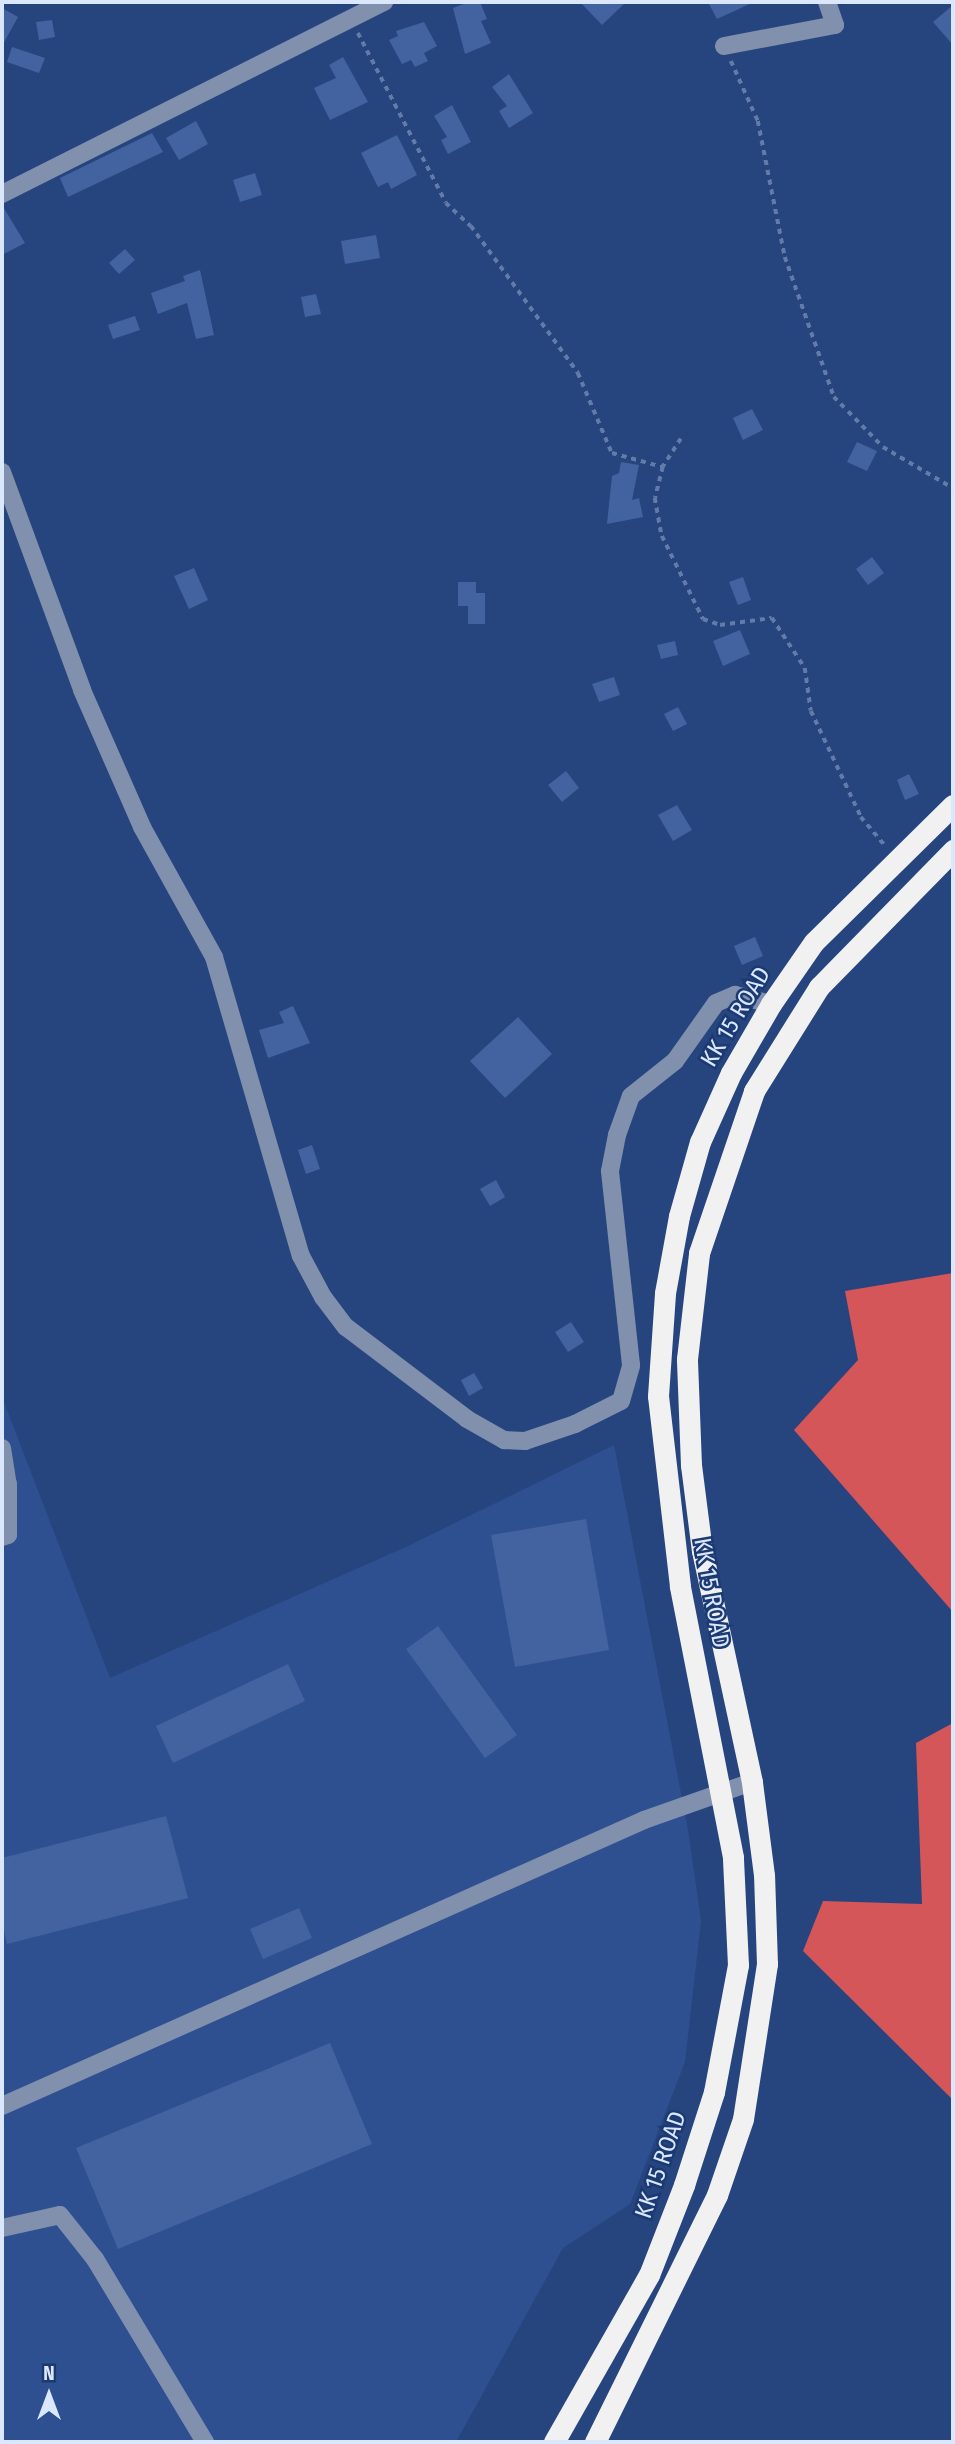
<!DOCTYPE html>
<html>
<head>
<meta charset="utf-8">
<style>
	body { margin:0 }
	#map { position:relative; width:955px; height:2444px; overflow:hidden; background:#26457f; font-family:"Fira Sans Condensed",sans-serif }
	div>[style] { position:absolute }
	[style*='--x'] { left:calc(var(--x)*1px); top:calc(var(--y)*1px); width:calc(var(--w)*1px); rotate:calc(var(--a)*1deg) }
	.built>* { inset:0; background:#2e5090 }
	.forest>* { inset:0; background:#d45659 }
	.building>* { inset:0; background:#4263a0 }
	.path>* { height:3.5px; margin-top:-1.75px; transform-origin:0; background:repeating-linear-gradient(90deg,#627ba8 0 5px,transparent 0 10px) }
	.minor>* { height:18px; margin:-9px; padding:0 9px; transform-origin:9px; border-radius:9px; background:#8090ad }
	.highway>* { height:21px; margin:-10.5px; padding:0 10.5px; transform-origin:10.5px; border-radius:10.5px; background:#f1f1f1 }
	span { translate:-50% -50%; white-space:nowrap; text-align:center; line-height:1.15; -webkit-text-stroke:5px #1b3a73; paint-order:stroke }
	.street-label { font-size:24px; color:#dbe7fc }
	.frame { position:absolute; inset:0; border:4px solid #dbe7fc; pointer-events:none }
	.north { position:absolute; left:14px; top:2360px; width:70px; height:70px; -webkit-text-stroke:5px #1b3a73; paint-order:stroke; rotate:0deg; font-size:19px; font-weight:700; line-height:28px; text-align:center; color:#dbe7fc }
	.north::after { content:''; display:block; margin:auto; width:24px; height:32px; background:#dbe7fc; clip-path:polygon(50% 0,100% 100%,50% 72%,0 100%) }
</style>
</head>
<body>
<div id="map">
	<div class="built">
		<i style="clip-path:polygon(2px 1397px,110px 1678px,408px 1546px,614px 1445px,688px 1830px,701px 1921px,685px 2062px,630px 2204px,563px 2248px,456px 2442px,2px 2442px)"></i>
	</div>
	<div class="forest">
		<i style="clip-path:polygon(953px 1273px,953px 1612px,794px 1430px,858px 1360px,845px 1291px)"></i>
		<i style="clip-path:polygon(953px 1723px,953px 2100px,803px 1951px,823px 1901px,922px 1904px,916px 1743px)"></i>
	</div>
	<div class="building">
		<i style="clip-path:polygon(469px 2px,480px 2px,487px 19px,481px 21px,491px 43px,465px 54px,453px 8px)"></i>
		<i style="clip-path:polygon(580px 2px,626px 2px,602px 25px)"></i>
		<i style="clip-path:polygon(708px 2px,754px 2px,717px 19px)"></i>
		<i style="clip-path:polygon(953px 5px,953px 45px,933px 22px)"></i>
		<i style="clip-path:polygon(2px 8px,18px 17px,2px 46px)"></i>
		<i style="clip-path:polygon(52px 20px,55px 37px,39px 40px,36px 22px)"></i>
		<i style="clip-path:polygon(424px 22px,437px 46px,424px 53px,428px 61px,415px 67px,411px 60px,402px 64px,389px 40px,398px 36px,396px 31px)"></i>
		<i style="clip-path:polygon(12px 47px,45px 58px,39px 73px,7px 62px)"></i>
		<i style="clip-path:polygon(343px 57px,368px 102px,330px 120px,314px 88px,336px 78px,329px 65px)"></i>
		<i style="clip-path:polygon(509px 74px,533px 113px,509px 128px,499px 111px,507px 106px,492px 87px)"></i>
		<i style="clip-path:polygon(452px 105px,471px 142px,448px 154px,441px 140px,447px 137px,434px 116px)"></i>
		<i style="clip-path:polygon(196px 121px,208px 144px,179px 160px,166px 138px)"></i>
		<i style="clip-path:polygon(152px 133px,163px 152px,68px 197px,60px 178px)"></i>
		<i style="clip-path:polygon(397px 135px,417px 175px,391px 189px,388px 182px,378px 187px,361px 153px)"></i>
		<i style="clip-path:polygon(255px 173px,262px 195px,240px 202px,233px 180px)"></i>
		<i style="clip-path:polygon(2px 205px,25px 243px,2px 255px)"></i>
		<i style="clip-path:polygon(376px 235px,380px 258px,345px 264px,341px 241px)"></i>
		<i style="clip-path:polygon(125px 249px,135px 260px,119px 274px,109px 263px)"></i>
		<i style="clip-path:polygon(200px 270px,214px 335px,196px 339px,187px 303px,158px 314px,151px 293px,185px 281px,183px 276px)"></i>
		<i style="clip-path:polygon(316px 294px,321px 314px,305px 317px,301px 297px)"></i>
		<i style="clip-path:polygon(135px 316px,140px 330px,113px 339px,108px 325px)"></i>
		<i style="clip-path:polygon(752px 409px,763px 430px,743px 440px,733px 418px)"></i>
		<i style="clip-path:polygon(857px 442px,877px 451px,867px 471px,847px 462px)"></i>
		<i style="clip-path:polygon(621px 462px,639px 465px,632px 500px,639px 498px,643px 517px,607px 524px,612px 476px,619px 473px)"></i>
		<i style="clip-path:polygon(872px 557px,884px 573px,868px 585px,856px 569px)"></i>
		<i style="clip-path:polygon(194px 568px,208px 600px,189px 609px,174px 576px)"></i>
		<i style="clip-path:polygon(743px 577px,751px 600px,738px 605px,729px 582px)"></i>
		<i style="clip-path:polygon(458px 582px,476px 582px,476px 593px,485px 593px,485px 624px,468px 624px,468px 606px,458px 606px)"></i>
		<i style="clip-path:polygon(740px 630px,750px 654px,723px 666px,713px 641px)"></i>
		<i style="clip-path:polygon(675px 641px,678px 655px,661px 659px,657px 645px)"></i>
		<i style="clip-path:polygon(614px 677px,620px 695px,599px 702px,592px 684px)"></i>
		<i style="clip-path:polygon(678px 707px,687px 724px,673px 731px,664px 714px)"></i>
		<i style="clip-path:polygon(566px 771px,579px 788px,562px 802px,548px 785px)"></i>
		<i style="clip-path:polygon(909px 774px,919px 794px,905px 800px,897px 780px)"></i>
		<i style="clip-path:polygon(677px 805px,692px 830px,673px 841px,658px 815px)"></i>
		<i style="clip-path:polygon(755px 937px,763px 956px,742px 965px,734px 946px)"></i>
		<i style="clip-path:polygon(293px 1006px,310px 1043px,268px 1058px,259px 1030px,284px 1023px,279px 1012px)"></i>
		<i style="clip-path:polygon(518px 1017px,552px 1054px,505px 1098px,470px 1061px)"></i>
		<i style="clip-path:polygon(312px 1145px,320px 1169px,306px 1174px,298px 1150px)"></i>
		<i style="clip-path:polygon(496px 1180px,505px 1197px,490px 1206px,480px 1189px)"></i>
		<i style="clip-path:polygon(571px 1322px,584px 1342px,568px 1352px,555px 1332px)"></i>
		<i style="clip-path:polygon(474px 1373px,483px 1388px,469px 1396px,461px 1380px)"></i>
		<i style="clip-path:polygon(586px 1519px,609px 1650px,515px 1667px,491px 1535px)"></i>
		<i style="clip-path:polygon(438px 1626px,517px 1735px,485px 1758px,406px 1649px)"></i>
		<i style="clip-path:polygon(288px 1664px,305px 1701px,173px 1763px,156px 1726px)"></i>
		<i style="clip-path:polygon(166px 1816px,188px 1898px,7px 1944px,2px 1922px,2px 1858px)"></i>
		<i style="clip-path:polygon(299px 1908px,312px 1938px,263px 1959px,250px 1929px)"></i>
		<i style="clip-path:polygon(330px 2043px,372px 2144px,118px 2249px,76px 2148px)"></i>
	</div>
	<div class="path">
		<i style="--x:358;--y:33;--w:191;--a:62.6"></i>
		<i style="--x:446;--y:203;--w:34;--a:43"></i>
		<i style="--x:471;--y:226;--w:182;--a:53.9"></i>
		<i style="--x:578;--y:373;--w:87;--a:67"></i>
		<i style="--x:612;--y:453;--w:53;--a:15.4"></i>
		<i style="--x:731;--y:61;--w:66;--a:65.8"></i>
		<i style="--x:758;--y:121;--w:139;--a:78.8"></i>
		<i style="--x:785;--y:257;--w:148;--a:70.7"></i>
		<i style="--x:834;--y:397;--w:70;--a:45.6"></i>
		<i style="--x:883;--y:447;--w:81;--a:30.4"></i>
		<i style="--x:681;--y:439;--w:33;--a:123"></i>
		<i style="--x:663;--y:467;--w:32;--a:104"></i>
		<i style="--x:655;--y:498;--w:39;--a:80"></i>
		<i style="--x:662;--y:536;--w:93;--a:63.7"></i>
		<i style="--x:703;--y:619;--w:18;--a:19"></i>
		<i style="--x:720;--y:625;--w:52;--a:-7.7"></i>
		<i style="--x:772;--y:618;--w:60;--a:56.6"></i>
		<i style="--x:805;--y:668;--w:43;--a:82.1"></i>
		<i style="--x:811;--y:711;--w:117;--a:64.7"></i>
		<i style="--x:861;--y:817;--w:39;--a:50"></i>
	</div>
	<div class="minor">
		<i style="--x:724;--y:46;--w:113;--a:-10.7"></i>
		<i style="--x:835;--y:25;--w:24;--a:-109"></i>
		<i style="--x:2;--y:194;--w:428;--a:-26.7"></i>
		<i style="--x:2;--y:472;--w:232;--a:69.8"></i>
		<i style="--x:82;--y:690;--w:150;--a:66.3"></i>
		<i style="--x:142;--y:827;--w:149;--a:61"></i>
		<i style="--x:214;--y:957;--w:311;--a:73.8"></i>
		<i style="--x:301;--y:1256;--w:47;--a:61.8"></i>
		<i style="--x:323;--y:1297;--w:38;--a:53"></i>
		<i style="--x:346;--y:1327;--w:152;--a:37.2"></i>
		<i style="--x:467;--y:1419;--w:43;--a:29.6"></i>
		<i style="--x:504;--y:1440;--w:21;--a:3"></i>
		<i style="--x:525;--y:1441;--w:53;--a:-18.8"></i>
		<i style="--x:575;--y:1424;--w:51;--a:-26.6"></i>
		<i style="--x:621;--y:1401;--w:37;--a:-74"></i>
		<i style="--x:631;--y:1365;--w:195;--a:-96.2"></i>
		<i style="--x:610;--y:1171;--w:37;--a:-79"></i>
		<i style="--x:617;--y:1135;--w:41;--a:-70.3"></i>
		<i style="--x:631;--y:1096;--w:56;--a:-38.5"></i>
		<i style="--x:675;--y:1061;--w:71;--a:-54.7"></i>
		<i style="--x:716;--y:1003;--w:21;--a:-23"></i>
		<i style="--x:735;--y:995;--w:37;--a:14"></i>
		<i style="--x:2;--y:1448;--w:36;--a:81"></i>
		<i style="--x:8;--y:1484;--w:51;--a:90"></i>
		<i style="--x:8;--y:1535;--w:6;--a:162"></i>
		<i style="--x:2;--y:2106;--w:703;--a:-24.01"></i>
		<i style="--x:644;--y:1820;--w:114;--a:-19.4"></i>
		<i style="--x:2;--y:2228;--w:59;--a:-12.6"></i>
		<i style="--x:60;--y:2215;--w:56;--a:51.5"></i>
		<i style="--x:95;--y:2259;--w:214;--a:59"></i>
	</div>
	<div class="highway">
		<i style="--x:554;--y:2442;--w:192;--a:-60.4"></i>
		<i style="--x:649;--y:2275;--w:97;--a:-68.7"></i>
		<i style="--x:684;--y:2185;--w:98;--a:-72.1"></i>
		<i style="--x:714;--y:2092;--w:129;--a:-79.3"></i>
		<i style="--x:738;--y:1965;--w:108;--a:-92.7"></i>
		<i style="--x:733;--y:1857;--w:276;--a:-101.1"></i>
		<i style="--x:680;--y:1586;--w:191;--a:-96.6"></i>
		<i style="--x:658;--y:1396;--w:103;--a:-86.1"></i>
		<i style="--x:665;--y:1293;--w:78;--a:-79.7"></i>
		<i style="--x:679;--y:1216;--w:77;--a:-74.2"></i>
		<i style="--x:700;--y:1142;--w:76;--a:-65.8"></i>
		<i style="--x:731;--y:1073;--w:80;--a:-59.9"></i>
		<i style="--x:771;--y:1004;--w:75;--a:-55.3"></i>
		<i style="--x:814;--y:942;--w:195;--a:-44.6"></i>
		<i style="--x:595;--y:2442;--w:275;--a:-63.7"></i>
		<i style="--x:717;--y:2195;--w:80;--a:-71.1"></i>
		<i style="--x:743;--y:2119;--w:157;--a:-81.2"></i>
		<i style="--x:767;--y:1964;--w:89;--a:-91.9"></i>
		<i style="--x:764;--y:1875;--w:94;--a:-97.4"></i>
		<i style="--x:752;--y:1782;--w:236;--a:-102.2"></i>
		<i style="--x:702;--y:1551;--w:87;--a:-97.3"></i>
		<i style="--x:691;--y:1465;--w:106;--a:-92.2"></i>
		<i style="--x:687;--y:1359;--w:107;--a:-83.5"></i>
		<i style="--x:699;--y:1253;--w:171;--a:-71.2"></i>
		<i style="--x:754;--y:1091;--w:123;--a:-58"></i>
		<i style="--x:819;--y:987;--w:192;--a:-45.6"></i>
	</div>
	<div class="street-label">
		<span style="left:736px;top:1017px;rotate:-59deg">KK 15 ROAD</span>
		<span style="left:711px;top:1593px;rotate:80deg">KK 15 ROAD</span>
		<span style="left:661px;top:2165px;rotate:-71deg">KK 15 ROAD</span>
	</div>
	<div class="frame"></div>
	<div class="north">N</div>
</div>
</body>
</html>
